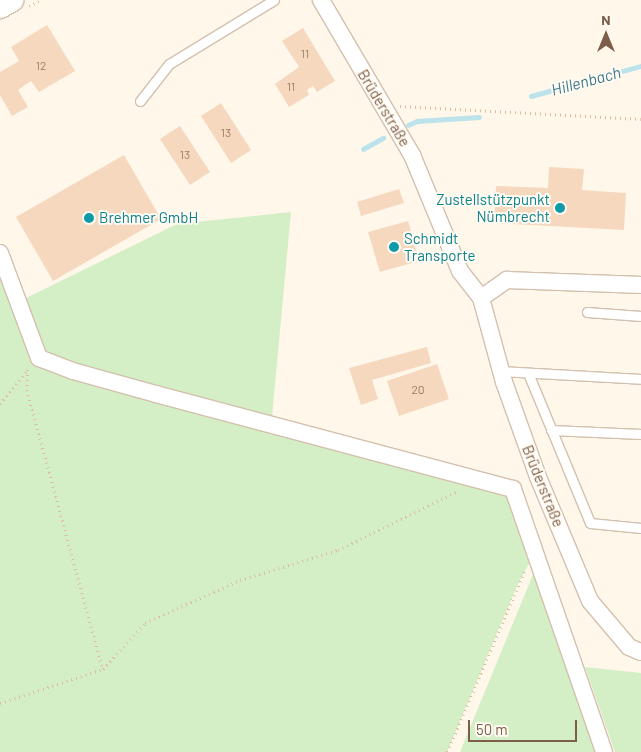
<!DOCTYPE html>
<html>
<head>
<meta charset="utf-8">
<style>
	body { margin:0 }
	#map { position:relative; width:641px; height:752px; overflow:hidden; background:#fef7ea; font-family:Barlow,sans-serif }
	div>[style] { position:absolute }
	[style*='--x'] { left:calc(var(--x)*1px); top:calc(var(--y)*1px); width:calc(var(--w)*1px); rotate:calc(var(--a)*1deg) }
	.green>* { inset:0; background:#d4eec6 }
	.stream>* { height:4.5px; margin:-2.25px; padding:0 2.25px; transform-origin:2.25px; border-radius:2.25px; background:#bce2eb }
	.building>* { inset:0; background:#f6d8bf }
	.path>* { height:2.5px; margin-top:-1.25px; transform-origin:0; background:repeating-linear-gradient(90deg,#dcbba1 0 1px,transparent 0 5px) }
	.roads { filter:drop-shadow(1px 0 #d3c0ad) drop-shadow(-1px 0 #d3c0ad) drop-shadow(0 1px #d3c0ad) drop-shadow(0 -1px #d3c0ad) }
	.service>* { height:9px; margin:-4.5px; padding:0 4.5px; transform-origin:4.5px; border-radius:4.5px; background:#fff }
	.minor>* { height:16px; margin:-8px; padding:0 8px; transform-origin:8px; border-radius:8px; background:#fff }
	.secondary>* { height:24px; margin:-12px; padding:0 12px; transform-origin:12px; border-radius:12px; background:#fff }
	.dots>* { width:14px; height:14px; translate:-50% -50%; box-sizing:border-box; border:2px solid #fffbf2; border-radius:50% }
	span { translate:-50% -50%; white-space:nowrap; text-align:center; line-height:1.15; -webkit-text-stroke:4px #fffbf2; paint-order:stroke }
	.number-label { font-size:12px; color:#9b7c67 }
	.number-label span { -webkit-text-stroke-width:0 }
	.street-label { font-size:15px; color:#7d5e4a }
	.culture-label { font-size:15px; color:#0d838f }
	.right { translate:-100% -50%; text-align:right }
	.left { translate:0 -50%; text-align:left }
	.water-label { font-size:16px; color:#3e7a8a; font-style:italic }
	.north { position:absolute; left:581px; top:10px; width:50px; height:50px; -webkit-text-stroke:4px #fffbf2; paint-order:stroke; rotate:0deg; font-size:14px; font-weight:700; line-height:20px; text-align:center; color:#7d5e4a }
	.north::after { content:''; display:block; margin:auto; width:18px; height:22px; background:#7d5e4a; clip-path:polygon(50% 0,100% 100%,50% 72%,0 100%) }
	.scale { position:absolute; left:468px; top:720px; width:109px; height:22px; box-sizing:border-box; border:2px solid #7d5e4a; border-top:0; padding-left:6px; font-size:15px; line-height:18px; white-space:nowrap; color:#7d5e4a; -webkit-text-stroke:4px #fffbf2; paint-order:stroke }
</style>
</head>
<body>
<div id="map">
	<div class="green">
		<i style="clip-path:polygon(291px 212px,272px 417px,513px 489px,535px 552px,517px 586px,447px 752px,0 752px,0 253px,22px 300px,177px 224px)"></i>
		<i style="clip-path:polygon(534px 572px,599px 752px,460px 752px)"></i>
		<i style="clip-path:polygon(585px 667px,641px 673px,641px 752px,615px 752px)"></i>
	</div>
	<div class="stream">
		<i style="--x:531;--y:96;--w:114;--a:-15.3"></i>
		<i style="--x:408;--y:125;--w:10;--a:-24"></i>
		<i style="--x:417;--y:121;--w:62;--a:-3.7"></i>
		<i style="--x:363;--y:149;--w:23;--a:-29"></i>
	</div>
	<div class="building">
		<i style="clip-path:polygon(47px 25px,75px 71px,39px 92px,31px 81px,18px 90px,28px 107px,12px 116px,0 95px,0 72px,19px 61px,11px 47px)"></i>
		<i style="clip-path:polygon(303px 28px,335px 81px,317px 92px,313px 86px,307px 90px,309px 95px,289px 107px,275px 84px,299px 67px,282px 41px)"></i>
		<i style="clip-path:polygon(221px 103px,251px 150px,231px 163px,201px 116px)"></i>
		<i style="clip-path:polygon(180px 126px,210px 172px,190px 185px,160px 139px)"></i>
		<i style="clip-path:polygon(124px 155px,161px 219px,53px 281px,16px 217px)"></i>
		<i style="clip-path:polygon(549px 167px,584px 169px,582px 190px,626px 193px,624px 230px,494px 223px,496px 186px,548px 188px)"></i>
		<i style="clip-path:polygon(399px 189px,404px 203px,361px 216px,357px 202px)"></i>
		<i style="clip-path:polygon(408px 221px,419px 261px,380px 272px,368px 232px)"></i>
		<i style="clip-path:polygon(427px 347px,431px 363px,372px 380px,378px 399px,361px 405px,349px 368px)"></i>
		<i style="clip-path:polygon(437px 364px,449px 399px,399px 416px,387px 381px)"></i>
	</div>
	<div class="path">
		<i style="--x:29;--y:6;--w:13;--a:-27"></i>
		<i style="--x:400;--y:106;--w:241;--a:3.1"></i>
		<i style="--x:28;--y:370;--w:20;--a:93"></i>
		<i style="--x:27;--y:390;--w:289;--a:74.8"></i>
		<i style="--x:0;--y:404;--w:44;--a:-50.5"></i>
		<i style="--x:0;--y:703;--w:108;--a:-18.3"></i>
		<i style="--x:103;--y:669;--w:62;--a:-47.6"></i>
		<i style="--x:145;--y:623;--w:104;--a:-24.4"></i>
		<i style="--x:240;--y:580;--w:102;--a:-17"></i>
		<i style="--x:338;--y:550;--w:134;--a:-26.2"></i>
		<i style="--x:447;--y:752;--w:198;--a:-66.8"></i>
	</div>
	<div class="roads">
		<div class="service">
			<i style="--x:140;--y:101;--w:47;--a:-51.9"></i>
			<i style="--x:169;--y:64;--w:123;--a:-31.4"></i>
			<i style="--x:587;--y:312;--w:54;--a:4.2"></i>
			<i style="--x:500;--y:371;--w:141;--a:3.2"></i>
			<i style="--x:528;--y:373;--w:162;--a:67.5"></i>
			<i style="--x:590;--y:523;--w:51;--a:5.6"></i>
			<i style="--x:551;--y:430;--w:90;--a:2.5"></i>
		</div>
		<div class="minor">
			<i style="--x:321;--y:0;--w:180;--a:59.6"></i>
			<i style="--x:412;--y:155;--w:126;--a:67.5"></i>
			<i style="--x:460;--y:271;--w:34;--a:52"></i>
			<i style="--x:481;--y:298;--w:32;--a:-35"></i>
			<i style="--x:507;--y:280;--w:134;--a:2.1"></i>
			<i style="--x:0;--y:253;--w:112;--a:69.6"></i>
			<i style="--x:39;--y:358;--w:36;--a:21"></i>
			<i style="--x:73;--y:371;--w:86;--a:15.5"></i>
			<i style="--x:156;--y:394;--w:369;--a:14.9"></i>
			<i style="--x:513;--y:489;--w:278;--a:70.9"></i>
			<i style="--x:481;--y:298;--w:87;--a:74.7"></i>
			<i style="--x:504;--y:382;--w:101;--a:70.3"></i>
			<i style="--x:538;--y:477;--w:134;--a:67.2"></i>
			<i style="--x:590;--y:601;--w:60;--a:49.7"></i>
			<i style="--x:629;--y:647;--w:13;--a:23"></i>
		</div>
		<div class="secondary">
			<i style="--x:0;--y:6;--w:13;--a:-29"></i>
		</div>
	</div>
	<div class="dots">
		<i style="left:560px;top:208px;background:#0f9aa8"></i>
		<i style="left:89px;top:218px;background:#0f9aa8"></i>
		<i style="left:394px;top:247px;background:#0f9aa8"></i>
	</div>
	<div class="number-label">
		<span style="left:305px;top:54px">11</span>
		<span style="left:41px;top:66px">12</span>
		<span style="left:291px;top:87px">11</span>
		<span style="left:226px;top:133px">13</span>
		<span style="left:185px;top:155px">13</span>
		<span style="left:418px;top:390px">20</span>
	</div>
	<div class="street-label">
		<span style="left:384px;top:108px;rotate:59deg">Brüderstraße</span>
		<span style="left:543px;top:486px;rotate:68deg">Brüderstraße</span>
	</div>
	<div class="culture-label">
		<span class="right" style="left:550px;top:208px">Zustellstützpunkt<br>Nümbrecht</span>
		<span class="left" style="left:99px;top:218px">Brehmer GmbH</span>
		<span class="left" style="left:404px;top:247px">Schmidt<br>Transporte</span>
	</div>
	<div class="water-label">
		<span style="left:586px;top:81px;rotate:-15deg">Hillenbach</span>
	</div>
	<div class="north">N</div>
	<div class="scale">50 m</div>
</div>
</body>
</html>
